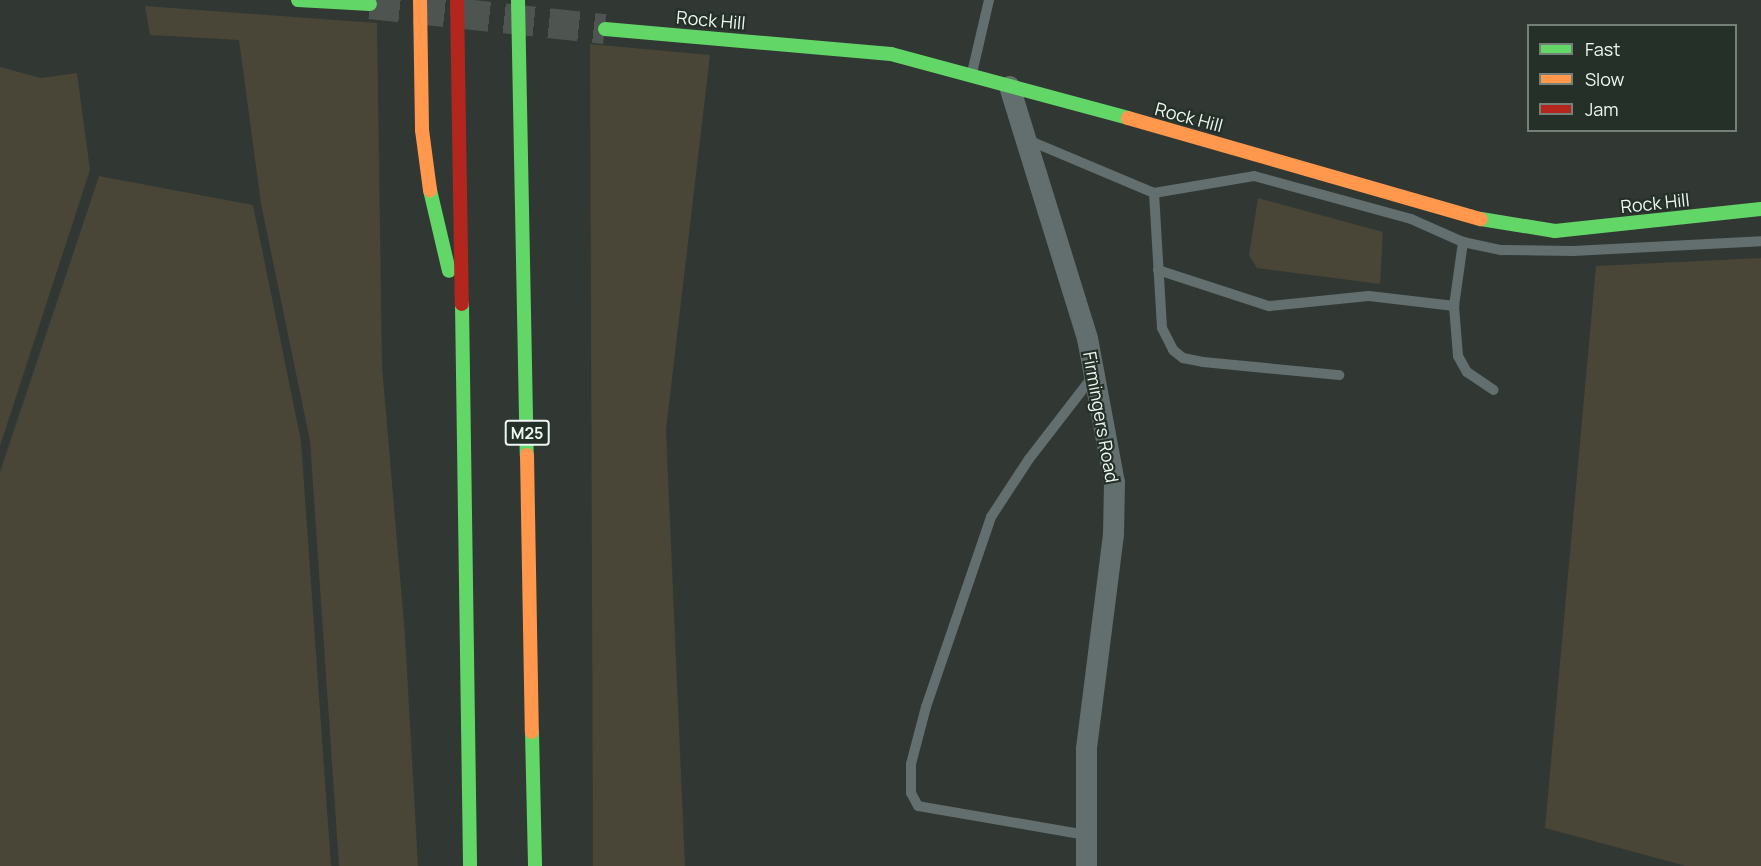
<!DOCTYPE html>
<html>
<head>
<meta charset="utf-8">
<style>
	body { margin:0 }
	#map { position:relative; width:1761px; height:866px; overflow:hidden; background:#313733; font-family:Manrope,sans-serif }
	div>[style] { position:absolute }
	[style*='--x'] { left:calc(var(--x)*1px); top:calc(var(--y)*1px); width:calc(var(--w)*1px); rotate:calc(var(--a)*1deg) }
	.green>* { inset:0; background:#494537 }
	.secondary-tunnel>* { height:30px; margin-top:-15px; transform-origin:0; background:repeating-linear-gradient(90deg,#4e5450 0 30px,transparent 0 45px) }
	.lane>* { height:10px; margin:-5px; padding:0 5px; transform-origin:5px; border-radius:5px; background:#626f6e }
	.street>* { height:21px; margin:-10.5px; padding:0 10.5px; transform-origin:10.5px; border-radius:10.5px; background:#626f6e }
	.fast>* { height:14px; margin:-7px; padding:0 7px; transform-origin:7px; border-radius:7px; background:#63d668 }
	.slow>* { height:14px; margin:-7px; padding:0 7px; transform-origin:7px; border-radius:7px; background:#ff974d }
	.jam>* { height:14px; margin:-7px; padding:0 7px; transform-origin:7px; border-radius:7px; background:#b3261e }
	span { translate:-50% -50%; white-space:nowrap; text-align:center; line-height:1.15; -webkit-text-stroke:4.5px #243028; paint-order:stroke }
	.shield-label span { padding:2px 4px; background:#243028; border:2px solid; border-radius:4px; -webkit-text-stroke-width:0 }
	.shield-label { font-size:16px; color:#eff7f2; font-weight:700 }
	.street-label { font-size:18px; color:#eff7f2 }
	.legend { position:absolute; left:1527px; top:24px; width:210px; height:108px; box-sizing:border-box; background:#243028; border:2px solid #758079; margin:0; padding:8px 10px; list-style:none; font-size:18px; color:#eff7f2 }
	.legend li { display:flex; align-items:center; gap:12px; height:30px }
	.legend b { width:30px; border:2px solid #758079 }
</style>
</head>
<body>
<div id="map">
	<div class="green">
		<i style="clip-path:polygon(145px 6px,377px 23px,382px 366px,405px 635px,418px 866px,339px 866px,310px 441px,261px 204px,239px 40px,150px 35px)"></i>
		<i style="clip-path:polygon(590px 44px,710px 55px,666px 430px,685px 866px,593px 866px)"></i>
		<i style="clip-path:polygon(0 67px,41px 78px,77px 73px,90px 170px,0 446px)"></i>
		<i style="clip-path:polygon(99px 176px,253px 205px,301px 441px,331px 866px,0 866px,0 472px)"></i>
		<i style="clip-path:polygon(1258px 198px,1383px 232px,1380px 284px,1257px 268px,1249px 255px)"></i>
		<i style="clip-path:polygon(1761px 258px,1761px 866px,1686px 866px,1545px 828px,1596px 266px)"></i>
	</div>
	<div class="secondary-tunnel">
		<i style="--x:370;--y:4;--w:236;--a:6.1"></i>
	</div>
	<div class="lane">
		<i style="--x:972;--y:73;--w:75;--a:-76.9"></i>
		<i style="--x:1028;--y:140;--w:137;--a:22.8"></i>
		<i style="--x:1154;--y:193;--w:101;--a:-9.6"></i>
		<i style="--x:1254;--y:176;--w:163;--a:15.3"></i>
		<i style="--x:1411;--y:219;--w:57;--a:23.9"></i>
		<i style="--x:1463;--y:242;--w:40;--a:12"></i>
		<i style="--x:1502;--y:250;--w:71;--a:0.8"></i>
		<i style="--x:1573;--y:251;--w:188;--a:-3"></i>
		<i style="--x:1154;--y:193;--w:135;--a:86.6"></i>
		<i style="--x:1162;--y:328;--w:25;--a:63"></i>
		<i style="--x:1173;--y:350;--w:13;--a:39"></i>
		<i style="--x:1183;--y:358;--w:20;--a:11"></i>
		<i style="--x:1203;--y:362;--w:137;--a:5.5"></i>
		<i style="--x:1158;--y:270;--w:117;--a:18"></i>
		<i style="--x:1269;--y:306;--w:100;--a:-5.7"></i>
		<i style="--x:1369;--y:296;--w:86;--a:6.7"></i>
		<i style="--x:1454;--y:306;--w:50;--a:85.4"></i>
		<i style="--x:1458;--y:356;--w:18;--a:61"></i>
		<i style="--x:1467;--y:372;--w:32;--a:34"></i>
		<i style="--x:1454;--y:306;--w:65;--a:-82"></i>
		<i style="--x:1086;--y:835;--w:170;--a:-170.2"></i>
		<i style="--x:918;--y:806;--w:15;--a:-118"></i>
		<i style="--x:911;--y:793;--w:29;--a:-90"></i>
		<i style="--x:911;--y:764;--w:59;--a:-75.3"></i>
		<i style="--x:926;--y:707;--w:201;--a:-71.1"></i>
		<i style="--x:991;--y:517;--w:69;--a:-56.8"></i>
		<i style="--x:1029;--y:459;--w:106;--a:-52.3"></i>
	</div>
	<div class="street">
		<i style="--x:1009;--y:86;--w:264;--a:72.8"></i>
		<i style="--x:1087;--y:338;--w:147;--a:79.4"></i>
		<i style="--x:1114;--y:482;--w:52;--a:91.1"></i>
		<i style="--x:1113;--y:534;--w:217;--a:97.2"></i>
		<i style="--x:1086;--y:749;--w:117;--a:90"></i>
	</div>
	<div class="fast">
		<i style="--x:298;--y:0;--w:72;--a:3.2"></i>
		<i style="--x:518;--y:0;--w:455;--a:88.9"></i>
		<i style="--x:605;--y:29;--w:287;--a:5"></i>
		<i style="--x:891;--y:54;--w:245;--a:15.1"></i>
		<i style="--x:430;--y:190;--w:83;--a:76.8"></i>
		<i style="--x:1481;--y:219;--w:75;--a:9.2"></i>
		<i style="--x:1555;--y:231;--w:207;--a:-6.1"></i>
		<i style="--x:462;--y:304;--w:562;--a:89.18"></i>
		<i style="--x:532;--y:732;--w:134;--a:88.7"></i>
	</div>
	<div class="slow">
		<i style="--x:420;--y:0;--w:130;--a:89.1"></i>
		<i style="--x:422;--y:130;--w:61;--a:82.4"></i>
		<i style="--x:1128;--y:118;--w:367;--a:16"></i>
		<i style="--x:527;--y:455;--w:277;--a:89"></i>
	</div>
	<div class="jam">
		<i style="--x:457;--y:0;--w:304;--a:89.1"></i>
	</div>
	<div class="shield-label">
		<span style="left:527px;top:433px">M25</span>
	</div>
	<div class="street-label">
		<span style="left:711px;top:20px;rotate:5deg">Rock Hill</span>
		<span style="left:1189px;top:117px;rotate:15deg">Rock Hill</span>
		<span style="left:1655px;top:203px;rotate:-6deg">Rock Hill</span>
		<span style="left:1101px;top:417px;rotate:80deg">Firmingers Road</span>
	</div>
	<ul class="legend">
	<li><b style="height:8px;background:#63d668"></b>Fast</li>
	<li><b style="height:8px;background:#ff974d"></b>Slow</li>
	<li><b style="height:8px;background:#b3261e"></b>Jam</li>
	</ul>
</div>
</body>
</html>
